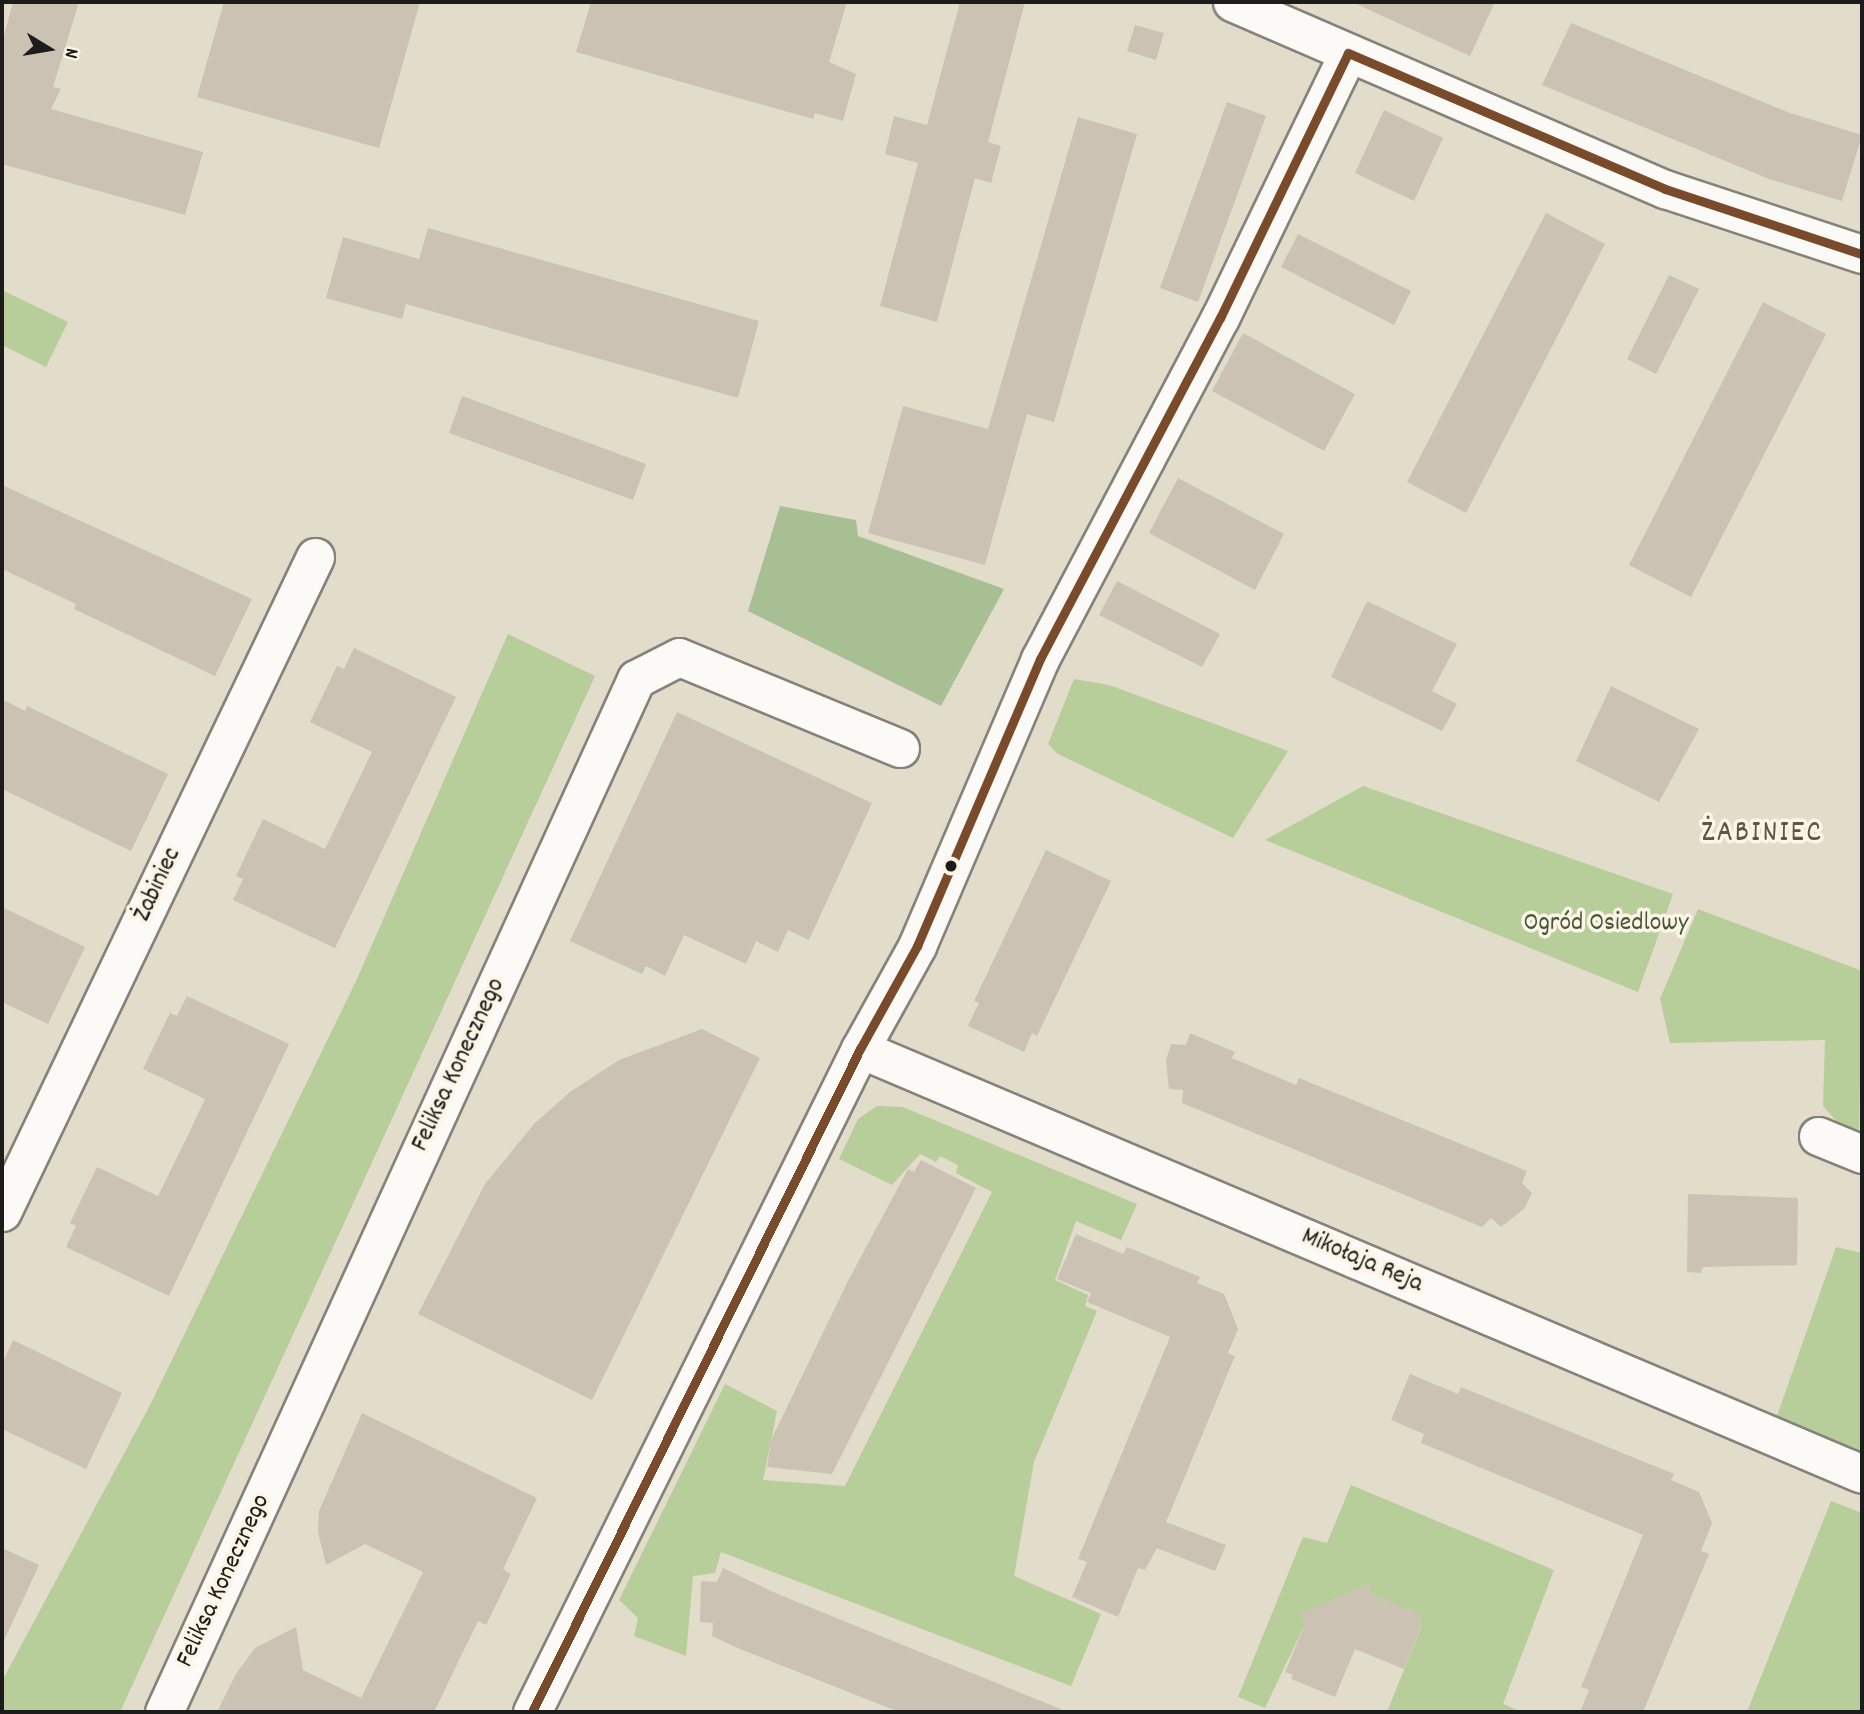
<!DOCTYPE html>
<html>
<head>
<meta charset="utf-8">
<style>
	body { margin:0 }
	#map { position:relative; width:1864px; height:1714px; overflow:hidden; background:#e2dcca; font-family:Dekko,sans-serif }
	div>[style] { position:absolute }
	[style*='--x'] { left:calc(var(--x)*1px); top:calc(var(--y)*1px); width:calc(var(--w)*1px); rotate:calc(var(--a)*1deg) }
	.green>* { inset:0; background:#b7ce9a }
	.forest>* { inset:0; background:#a7bf92 }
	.building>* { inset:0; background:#ccc2b4 }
	.roads { filter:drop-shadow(2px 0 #858279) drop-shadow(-2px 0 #858279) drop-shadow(0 2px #858279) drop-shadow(0 -2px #858279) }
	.minor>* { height:37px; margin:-18.5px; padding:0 18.5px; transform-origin:18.5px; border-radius:18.5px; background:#fbfaf7 }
	.bus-1>* { height:9px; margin:-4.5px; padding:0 4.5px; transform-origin:4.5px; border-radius:4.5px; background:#7a4b2a }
	.dots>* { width:19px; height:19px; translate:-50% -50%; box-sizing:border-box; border:4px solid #fcf5e5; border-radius:50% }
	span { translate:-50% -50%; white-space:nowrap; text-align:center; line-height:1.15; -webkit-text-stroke:7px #fcf5e5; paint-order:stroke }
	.street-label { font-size:26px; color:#1c1c1c }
	.park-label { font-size:26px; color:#46563a }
	.quarter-label { font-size:30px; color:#605446; letter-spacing:2px }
	.frame { position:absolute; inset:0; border:4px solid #1c1c1c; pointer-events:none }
	.north { position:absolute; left:14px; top:14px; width:70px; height:70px; -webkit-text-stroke:5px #fcf5e5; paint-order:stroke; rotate:101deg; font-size:19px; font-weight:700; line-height:28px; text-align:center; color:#1c1c1c }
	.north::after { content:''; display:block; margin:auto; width:24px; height:32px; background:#1c1c1c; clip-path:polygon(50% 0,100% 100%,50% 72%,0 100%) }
</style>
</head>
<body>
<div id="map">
	<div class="green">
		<i style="clip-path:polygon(2px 290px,68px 322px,46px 367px,2px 345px)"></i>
		<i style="clip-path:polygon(508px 634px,595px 676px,120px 1712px,2px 1712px,2px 1681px,149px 1407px,357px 979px)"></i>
		<i style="clip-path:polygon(1074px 679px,1109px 685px,1288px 751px,1233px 838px,1058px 754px,1048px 744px)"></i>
		<i style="clip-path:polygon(1363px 786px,1673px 894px,1638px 992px,1265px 840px)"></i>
		<i style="clip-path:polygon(1698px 909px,1862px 971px,1859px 1133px,1838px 1123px,1823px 1106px,1825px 1040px,1670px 1043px,1660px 999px)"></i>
		<i style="clip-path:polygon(877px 1106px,903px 1107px,1137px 1204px,1121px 1240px,1076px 1221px,1055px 1280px,1088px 1295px,1085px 1306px,1097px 1311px,1034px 1462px,1014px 1576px,1101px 1614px,1071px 1686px,721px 1552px,715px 1573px,693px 1576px,686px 1656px,634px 1636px,638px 1618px,619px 1600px,725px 1384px,777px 1411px,763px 1480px,845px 1486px,992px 1192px,956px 1173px,958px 1165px,940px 1156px,936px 1162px,920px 1154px,892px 1185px,839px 1159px,858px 1119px)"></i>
		<i style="clip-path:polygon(1836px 1247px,1862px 1253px,1862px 1454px,1776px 1419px)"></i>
		<i style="clip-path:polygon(1351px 1485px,1554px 1570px,1503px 1704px,1522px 1712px,1387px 1712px,1422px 1625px,1418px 1622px,1420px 1615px,1372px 1595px,1368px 1585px,1301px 1613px,1305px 1624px,1265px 1708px,1238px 1697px,1303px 1537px,1327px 1543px)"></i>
		<i style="clip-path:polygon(1831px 1501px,1862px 1513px,1862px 1712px,1747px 1712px)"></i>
	</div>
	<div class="forest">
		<i style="clip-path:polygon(780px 506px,856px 520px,858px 536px,1004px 589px,941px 706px,748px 611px)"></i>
	</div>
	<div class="building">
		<i style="clip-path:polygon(13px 2px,79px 2px,53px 87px,61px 89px,51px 109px,203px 152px,185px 215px,2px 164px,2px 43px)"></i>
		<i style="clip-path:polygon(224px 2px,420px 2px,379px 148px,197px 97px)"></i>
		<i style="clip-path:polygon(591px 2px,847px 2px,829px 62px,856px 74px,843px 121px,815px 113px,813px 119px,576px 52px)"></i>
		<i style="clip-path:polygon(960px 2px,1025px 2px,988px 142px,1001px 146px,991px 183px,975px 178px,937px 322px,880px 306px,918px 163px,885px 154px,894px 116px,927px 125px)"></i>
		<i style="clip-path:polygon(1352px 2px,1495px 2px,1470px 56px)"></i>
		<i style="clip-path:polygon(1571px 23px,1790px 113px,1862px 135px,1842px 201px,1769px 179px,1542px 85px)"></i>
		<i style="clip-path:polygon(1135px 25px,1164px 33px,1156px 60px,1127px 51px)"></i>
		<i style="clip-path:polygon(1227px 102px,1266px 116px,1198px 302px,1160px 288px)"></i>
		<i style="clip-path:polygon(1384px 110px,1443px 138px,1414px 201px,1355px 173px)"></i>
		<i style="clip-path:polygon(1078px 117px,1137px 134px,1054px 422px,1027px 414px,985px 565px,868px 533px,903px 406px,988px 429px)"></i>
		<i style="clip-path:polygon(1546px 213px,1605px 244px,1466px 513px,1407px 482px)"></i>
		<i style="clip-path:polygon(428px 228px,759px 321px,738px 398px,406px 304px,402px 319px,326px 298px,343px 237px,419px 259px)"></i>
		<i style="clip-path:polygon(1298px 234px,1411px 291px,1394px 325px,1281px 267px)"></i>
		<i style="clip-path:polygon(1669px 275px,1699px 289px,1656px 374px,1627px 359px)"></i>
		<i style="clip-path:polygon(1763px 302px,1826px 334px,1691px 597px,1629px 565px)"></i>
		<i style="clip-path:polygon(1243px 333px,1355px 394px,1324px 451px,1212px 391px)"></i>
		<i style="clip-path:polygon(462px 396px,646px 464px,633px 500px,449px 433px)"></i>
		<i style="clip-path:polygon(1178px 478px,1284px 534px,1255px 590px,1149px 533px)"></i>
		<i style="clip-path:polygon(2px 485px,252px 599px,215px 676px,74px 609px,76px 604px,2px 569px)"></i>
		<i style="clip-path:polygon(1117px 581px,1220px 634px,1202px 667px,1099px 615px)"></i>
		<i style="clip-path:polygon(1367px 601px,1457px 644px,1432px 691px,1457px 704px,1442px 731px,1331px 677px)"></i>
		<i style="clip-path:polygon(354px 648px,456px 697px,335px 948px,233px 900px,243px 879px,236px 876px,263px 819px,325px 849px,372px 752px,310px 722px,337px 666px,344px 669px)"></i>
		<i style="clip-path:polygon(1611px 686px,1699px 729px,1659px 802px,1576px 761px)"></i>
		<i style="clip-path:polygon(2px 699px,25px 711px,27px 706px,168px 774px,131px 851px,2px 789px)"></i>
		<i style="clip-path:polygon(677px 712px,872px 803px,809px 940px,788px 930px,778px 952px,756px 941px,746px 964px,684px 935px,665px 976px,646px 966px,642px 974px,570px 941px)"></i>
		<i style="clip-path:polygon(1046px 850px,1111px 881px,1037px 1036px,1032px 1033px,1024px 1052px,968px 1026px,979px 1003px,974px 1001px)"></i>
		<i style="clip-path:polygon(2px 907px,85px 947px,48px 1024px,2px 1002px)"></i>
		<i style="clip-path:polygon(187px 996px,289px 1044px,169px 1296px,66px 1247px,76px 1226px,70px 1223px,97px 1167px,158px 1196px,189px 1133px,205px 1099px,143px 1069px,170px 1013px,177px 1016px)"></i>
		<i style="clip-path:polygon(702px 1029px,760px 1058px,592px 1400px,418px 1314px,485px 1184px,534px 1124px,570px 1092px,619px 1060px)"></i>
		<i style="clip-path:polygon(1190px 1033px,1235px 1052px,1232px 1058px,1296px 1085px,1299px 1078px,1527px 1171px,1522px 1183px,1532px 1193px,1524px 1209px,1501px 1227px,1491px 1218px,1482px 1227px,1182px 1103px,1183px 1090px,1169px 1089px,1166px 1061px,1171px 1044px,1186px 1045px)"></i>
		<i style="clip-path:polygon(921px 1160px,976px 1188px,832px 1474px,767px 1467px,771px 1440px,849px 1279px,908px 1169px,914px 1172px)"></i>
		<i style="clip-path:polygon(1688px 1194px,1798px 1198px,1797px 1265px,1703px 1267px,1701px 1273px,1687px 1272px)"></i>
		<i style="clip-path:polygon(1076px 1234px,1123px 1254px,1127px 1247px,1200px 1277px,1197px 1283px,1224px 1294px,1238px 1329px,1228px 1353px,1235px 1356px,1166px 1522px,1226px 1545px,1215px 1571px,1157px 1548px,1145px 1570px,1138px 1568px,1118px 1617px,1072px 1597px,1087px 1562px,1078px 1559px,1170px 1337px,1087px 1302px,1091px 1293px,1057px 1279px)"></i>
		<i style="clip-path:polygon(13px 1340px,122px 1393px,86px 1469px,2px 1429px,2px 1364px)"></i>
		<i style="clip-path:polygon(1410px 1374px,1458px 1394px,1461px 1387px,1674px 1474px,1671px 1480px,1699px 1492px,1712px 1523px,1701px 1551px,1709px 1554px,1643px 1712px,1580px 1712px,1589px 1690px,1581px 1687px,1643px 1535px,1421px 1443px,1424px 1434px,1391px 1420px)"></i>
		<i style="clip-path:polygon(362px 1413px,537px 1498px,503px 1569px,511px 1574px,486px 1625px,478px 1621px,434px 1712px,217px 1712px,236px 1674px,255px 1648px,296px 1627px,303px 1670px,361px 1698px,423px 1572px,365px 1544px,326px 1565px,318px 1532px,319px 1511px)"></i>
		<i style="clip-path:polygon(2px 1548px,39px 1565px,2px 1645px)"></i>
		<i style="clip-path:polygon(723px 1568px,780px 1595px,1068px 1712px,899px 1712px,735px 1647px,712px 1636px,713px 1623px,700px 1622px,701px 1581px,717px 1582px)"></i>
		<i style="clip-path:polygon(1368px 1585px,1372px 1595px,1420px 1615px,1418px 1622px,1422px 1624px,1404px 1669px,1355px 1649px,1335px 1697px,1291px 1679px,1293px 1675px,1285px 1672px,1305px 1624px,1300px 1613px)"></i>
	</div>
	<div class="roads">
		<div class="minor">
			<i style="--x:1232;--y:2;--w:472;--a:23.4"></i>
			<i style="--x:1665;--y:189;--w:207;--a:18.3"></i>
			<i style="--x:860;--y:1049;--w:1088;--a:22.98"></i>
			<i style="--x:1818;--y:1136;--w:48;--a:22.2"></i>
			<i style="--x:2;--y:1212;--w:726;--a:-64.46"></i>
			<i style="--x:164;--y:1712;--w:1136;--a:-65.44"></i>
			<i style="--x:636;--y:679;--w:48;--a:-27.1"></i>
			<i style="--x:679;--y:657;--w:239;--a:22.4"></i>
			<i style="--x:532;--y:1712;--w:740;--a:-63.68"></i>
			<i style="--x:860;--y:1049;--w:118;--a:-61"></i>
			<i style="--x:917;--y:946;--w:312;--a:-66.8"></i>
			<i style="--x:1040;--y:659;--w:386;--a:-62.2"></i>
			<i style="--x:1220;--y:318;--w:294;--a:-64.2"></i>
		</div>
	</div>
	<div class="bus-1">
		<i style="--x:532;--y:1712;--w:740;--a:-63.68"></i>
		<i style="--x:860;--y:1049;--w:118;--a:-61"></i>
		<i style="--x:917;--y:946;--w:312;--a:-66.8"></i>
		<i style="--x:1040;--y:659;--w:386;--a:-62.2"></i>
		<i style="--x:1220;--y:318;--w:294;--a:-64.2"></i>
		<i style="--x:1348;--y:53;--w:345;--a:23.2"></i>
		<i style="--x:1665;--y:189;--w:207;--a:18.3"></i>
	</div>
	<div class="dots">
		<i style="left:951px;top:866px;background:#1c1c1c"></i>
	</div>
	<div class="street-label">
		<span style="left:158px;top:885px;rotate:-65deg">Żabiniec</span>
		<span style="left:459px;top:1065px;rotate:-65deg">Feliksa Konecznego</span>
		<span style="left:1362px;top:1261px;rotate:23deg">Mikołaja Reja</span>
		<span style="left:224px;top:1581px;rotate:-65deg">Feliksa Konecznego</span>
	</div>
	<div class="park-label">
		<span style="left:1606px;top:924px">Ogród Osiedlowy</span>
	</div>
	<div class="quarter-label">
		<span style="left:1762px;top:835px">ŻABINIEC</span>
	</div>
	<div class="frame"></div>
	<div class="north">N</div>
</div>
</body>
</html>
